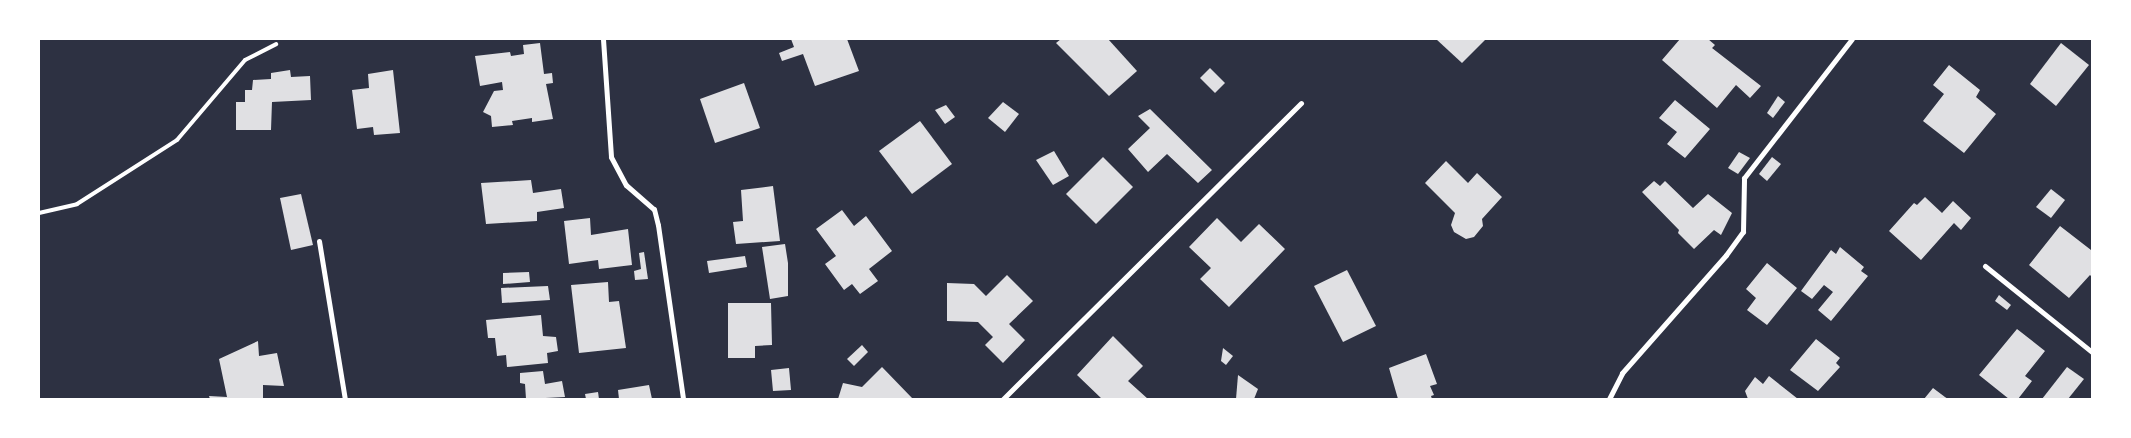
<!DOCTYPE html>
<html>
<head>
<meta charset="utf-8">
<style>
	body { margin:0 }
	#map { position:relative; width:2131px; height:438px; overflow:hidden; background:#2d3142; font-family:Georgia,serif }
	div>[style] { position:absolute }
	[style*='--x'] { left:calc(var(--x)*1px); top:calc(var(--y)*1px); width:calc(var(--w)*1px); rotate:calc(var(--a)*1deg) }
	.building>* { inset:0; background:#e0e0e3 }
	.service>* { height:4px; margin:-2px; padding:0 2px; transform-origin:2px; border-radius:2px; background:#fff }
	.minor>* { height:5px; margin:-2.5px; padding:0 2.5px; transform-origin:2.5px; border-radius:2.5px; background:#fff }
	span { translate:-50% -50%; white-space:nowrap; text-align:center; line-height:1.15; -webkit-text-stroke:4px #fff; paint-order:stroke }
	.frame { position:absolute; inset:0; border:40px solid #fff; pointer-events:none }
</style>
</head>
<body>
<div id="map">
	<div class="building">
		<i style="clip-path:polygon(791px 39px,847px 39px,859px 71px,815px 86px,803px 54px,782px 61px,779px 53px,794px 47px)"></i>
		<i style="clip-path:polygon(1061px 39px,1108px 39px,1137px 71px,1109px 96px,1056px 43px)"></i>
		<i style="clip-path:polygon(1436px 39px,1486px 39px,1462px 63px)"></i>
		<i style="clip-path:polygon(1680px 39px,1708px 39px,1715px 45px,1712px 48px,1761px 86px,1750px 98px,1736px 85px,1717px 108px,1662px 60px)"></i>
		<i style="clip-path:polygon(540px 43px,544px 74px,552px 73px,553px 83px,546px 84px,553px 119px,532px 122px,532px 118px,512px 121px,513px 125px,492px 127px,491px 116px,483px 112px,494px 91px,503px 90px,502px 82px,480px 86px,475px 56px,510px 52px,511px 56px,524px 54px,523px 45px)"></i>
		<i style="clip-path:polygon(2061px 43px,2089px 65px,2056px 106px,2030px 84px)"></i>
		<i style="clip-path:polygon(1949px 65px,1980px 90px,1976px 97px,1996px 114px,1964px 153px,1923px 121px,1944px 94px,1933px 85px)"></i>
		<i style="clip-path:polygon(1210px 68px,1225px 83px,1215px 93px,1200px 78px)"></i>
		<i style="clip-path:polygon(290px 70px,291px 77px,310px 76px,311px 100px,272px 102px,271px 130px,236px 130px,236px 102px,245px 102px,245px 90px,252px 90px,253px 80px,271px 79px,271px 73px)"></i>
		<i style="clip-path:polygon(393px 70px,400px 133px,374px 135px,373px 127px,357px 129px,352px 90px,369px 88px,368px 74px)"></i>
		<i style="clip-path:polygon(744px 83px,760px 128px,715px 143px,700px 99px)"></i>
		<i style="clip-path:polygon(1778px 96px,1785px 102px,1773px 118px,1767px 113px)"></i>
		<i style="clip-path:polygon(1675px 100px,1710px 129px,1685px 158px,1667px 144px,1677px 132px,1659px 118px)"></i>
		<i style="clip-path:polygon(1003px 102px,1019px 114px,1005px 132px,988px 118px)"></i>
		<i style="clip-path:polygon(946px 105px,955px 117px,945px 124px,935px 110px)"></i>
		<i style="clip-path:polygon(1150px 109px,1212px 170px,1198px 183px,1167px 154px,1148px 172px,1128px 149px,1150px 128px,1138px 116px)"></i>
		<i style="clip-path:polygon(920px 121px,952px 164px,912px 194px,879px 151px)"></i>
		<i style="clip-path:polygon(1054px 151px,1069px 176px,1053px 185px,1036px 160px)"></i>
		<i style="clip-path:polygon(1739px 152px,1750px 158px,1738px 174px,1728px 168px)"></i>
		<i style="clip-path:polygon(1103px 157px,1133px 187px,1096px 224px,1066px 194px)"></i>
		<i style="clip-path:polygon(1772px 157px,1781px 164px,1767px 181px,1759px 174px)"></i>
		<i style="clip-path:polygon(1446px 161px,1468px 183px,1477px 173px,1502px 197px,1482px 219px,1483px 226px,1474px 237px,1466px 239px,1454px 232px,1451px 225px,1455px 213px,1425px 183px)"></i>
		<i style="clip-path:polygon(531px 180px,533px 193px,561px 189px,564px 208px,537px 212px,537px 221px,486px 224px,481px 183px)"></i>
		<i style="clip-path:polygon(1654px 181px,1660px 186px,1665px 181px,1693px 208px,1708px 194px,1732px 213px,1721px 235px,1714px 230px,1694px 249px,1678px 233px,1679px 230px,1642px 192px)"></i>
		<i style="clip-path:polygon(773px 186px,780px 241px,736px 244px,733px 222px,743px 221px,741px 190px)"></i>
		<i style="clip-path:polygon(2051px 189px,2065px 200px,2051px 218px,2036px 207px)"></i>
		<i style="clip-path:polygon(301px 194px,313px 245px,291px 250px,280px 198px)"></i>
		<i style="clip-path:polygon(1925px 197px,1942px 213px,1953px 201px,1971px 218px,1961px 230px,1954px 223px,1921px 260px,1889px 231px,1914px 203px,1917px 205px)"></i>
		<i style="clip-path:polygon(842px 210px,854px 226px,866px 216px,892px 251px,869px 269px,878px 281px,860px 294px,852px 284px,844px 290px,825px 264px,836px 256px,816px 229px)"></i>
		<i style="clip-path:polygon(590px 218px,591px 235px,628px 229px,632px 265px,599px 269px,598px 260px,569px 264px,564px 221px)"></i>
		<i style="clip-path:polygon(1217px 218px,1241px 242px,1259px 224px,1285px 249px,1229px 307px,1200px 279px,1211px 268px,1189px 247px)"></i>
		<i style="clip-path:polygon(2060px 226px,2091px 250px,2092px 248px,2092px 277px,2090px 275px,2069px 298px,2029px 265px)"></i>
		<i style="clip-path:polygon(785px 244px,788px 263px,788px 296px,770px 299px,762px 247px)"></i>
		<i style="clip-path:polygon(1840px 247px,1864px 267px,1861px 271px,1868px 276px,1831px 321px,1818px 310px,1833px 292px,1824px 285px,1812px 299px,1801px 291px,1831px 250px,1836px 254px)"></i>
		<i style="clip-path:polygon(644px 252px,648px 279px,635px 280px,634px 271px,641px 269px,639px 253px)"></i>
		<i style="clip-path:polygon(745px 256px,747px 267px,709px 273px,707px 261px)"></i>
		<i style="clip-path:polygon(1767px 263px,1797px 288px,1767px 325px,1747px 310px,1756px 298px,1746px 289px)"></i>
		<i style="clip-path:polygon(1347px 270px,1376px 326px,1343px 342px,1314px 286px)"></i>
		<i style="clip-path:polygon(529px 272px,530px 282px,503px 284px,503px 273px)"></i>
		<i style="clip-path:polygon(1007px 275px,1033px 301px,1009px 324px,1025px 340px,1003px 363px,985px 345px,993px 337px,978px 322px,947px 321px,947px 283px,974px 284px,986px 296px)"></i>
		<i style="clip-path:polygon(608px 282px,609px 302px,619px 301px,626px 348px,579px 353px,571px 285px)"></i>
		<i style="clip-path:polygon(548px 286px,550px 300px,502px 303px,501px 288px)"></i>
		<i style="clip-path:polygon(1999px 295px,2011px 305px,2007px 310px,1995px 301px)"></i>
		<i style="clip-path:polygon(728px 303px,771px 303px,772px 345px,755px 346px,755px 358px,728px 358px)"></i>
		<i style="clip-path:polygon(541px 315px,543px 336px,556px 337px,558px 351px,547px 353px,548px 363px,507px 367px,506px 355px,497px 356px,495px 338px,488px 338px,486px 320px)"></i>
		<i style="clip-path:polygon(2017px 329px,2045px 351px,2025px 376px,2032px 381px,2018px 399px,2009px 399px,1979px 375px)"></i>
		<i style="clip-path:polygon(1113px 336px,1143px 366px,1128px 381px,1148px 399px,1102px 399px,1077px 375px)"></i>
		<i style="clip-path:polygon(1816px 339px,1840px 358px,1836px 363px,1840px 367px,1818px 391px,1790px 370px)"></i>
		<i style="clip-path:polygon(258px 341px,259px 356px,277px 353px,284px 386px,263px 385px,263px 399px,210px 399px,209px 396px,227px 397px,219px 359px)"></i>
		<i style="clip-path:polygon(862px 345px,868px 352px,854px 366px,847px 359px)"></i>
		<i style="clip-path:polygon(1223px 348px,1233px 356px,1226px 365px,1221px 361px)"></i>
		<i style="clip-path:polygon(1426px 354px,1437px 384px,1430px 386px,1434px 395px,1431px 396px,1432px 399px,1398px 399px,1389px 368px)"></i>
		<i style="clip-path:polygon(882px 367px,913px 399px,838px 399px,843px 383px,862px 387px)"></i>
		<i style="clip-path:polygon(2067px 367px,2084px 379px,2068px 399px,2042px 399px)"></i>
		<i style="clip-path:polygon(789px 368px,791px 390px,773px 391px,771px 370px)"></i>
		<i style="clip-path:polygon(543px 371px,545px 384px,562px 381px,565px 397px,526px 399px,525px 384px,520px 383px,520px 373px)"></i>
		<i style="clip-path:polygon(1238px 375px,1258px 389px,1254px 399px,1236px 399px)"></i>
		<i style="clip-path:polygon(1769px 376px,1798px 399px,1748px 399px,1745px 391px,1755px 377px,1763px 384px)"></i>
		<i style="clip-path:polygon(649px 385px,652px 399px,619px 399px,618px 390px)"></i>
		<i style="clip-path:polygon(1933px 388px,1945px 397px,1948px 399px,1924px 399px)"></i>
		<i style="clip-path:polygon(598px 392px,599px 399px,586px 399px,585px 394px)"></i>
	</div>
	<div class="service">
		<i style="--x:39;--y:213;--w:39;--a:-13"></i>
		<i style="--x:77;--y:204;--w:119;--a:-32.6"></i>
		<i style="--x:177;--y:140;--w:105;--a:-49.6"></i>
		<i style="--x:245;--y:60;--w:35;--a:-27"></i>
	</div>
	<div class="minor">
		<i style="--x:603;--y:39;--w:118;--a:86.1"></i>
		<i style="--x:611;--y:157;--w:32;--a:62"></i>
		<i style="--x:626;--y:185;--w:37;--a:41"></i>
		<i style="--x:654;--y:209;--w:16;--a:76"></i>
		<i style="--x:658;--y:225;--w:176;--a:81.8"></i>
		<i style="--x:319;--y:241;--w:160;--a:80.7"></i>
		<i style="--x:1985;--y:266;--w:137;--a:38.8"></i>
		<i style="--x:1003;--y:399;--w:420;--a:-44.8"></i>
		<i style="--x:1609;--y:399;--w:29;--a:-63"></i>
		<i style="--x:1622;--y:373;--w:157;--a:-48.6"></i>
		<i style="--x:1726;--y:255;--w:29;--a:-54"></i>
		<i style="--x:1743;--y:232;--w:54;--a:-88.9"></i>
		<i style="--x:1744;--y:178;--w:176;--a:-52.2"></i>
	</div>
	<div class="frame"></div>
</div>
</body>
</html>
